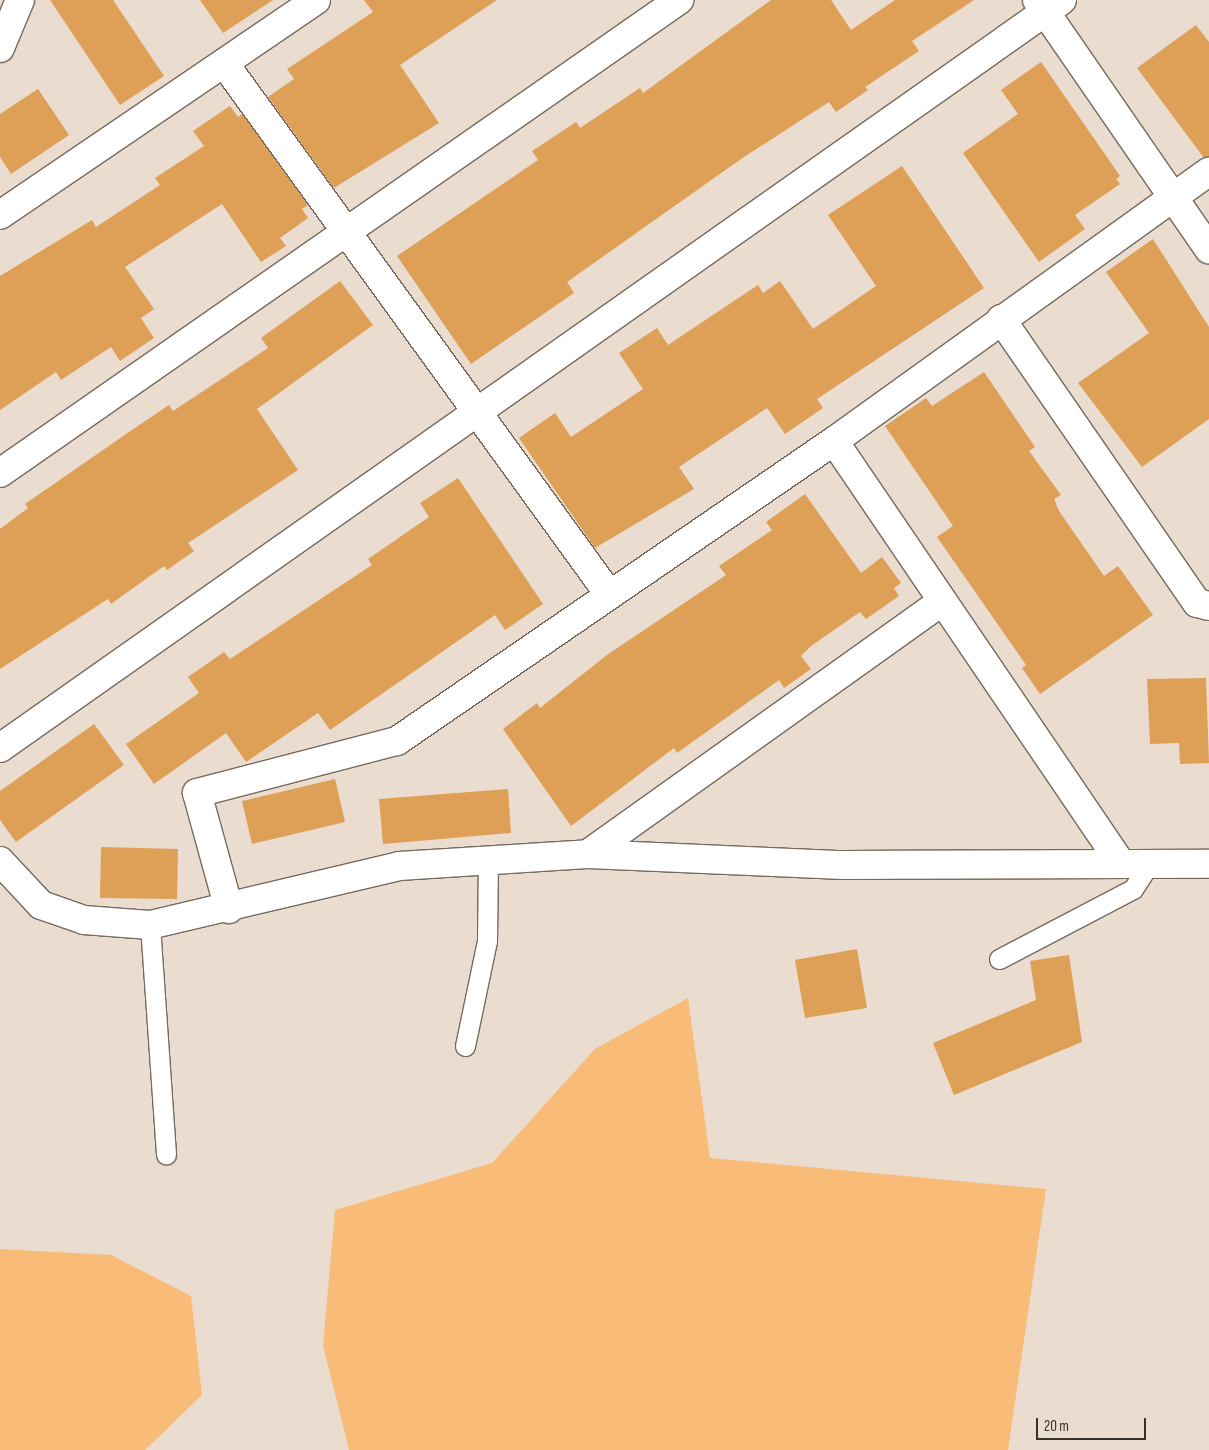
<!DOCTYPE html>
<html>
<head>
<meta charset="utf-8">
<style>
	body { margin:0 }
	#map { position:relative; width:1209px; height:1450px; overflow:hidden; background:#eadcce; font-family:"Sofia Sans Condensed",sans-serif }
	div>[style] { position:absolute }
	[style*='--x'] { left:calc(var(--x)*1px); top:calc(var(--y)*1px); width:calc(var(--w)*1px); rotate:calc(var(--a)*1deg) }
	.green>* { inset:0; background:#f9bc78 }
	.building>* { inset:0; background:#de9f56 }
	.roads { filter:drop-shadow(1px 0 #766a5e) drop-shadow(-1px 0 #766a5e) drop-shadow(0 1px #766a5e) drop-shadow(0 -1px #766a5e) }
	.lane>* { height:19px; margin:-9.5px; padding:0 9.5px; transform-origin:9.5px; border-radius:9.5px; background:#fff }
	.street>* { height:28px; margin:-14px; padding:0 14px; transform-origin:14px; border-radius:14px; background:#fff }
	.secondary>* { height:28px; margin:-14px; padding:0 14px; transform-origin:14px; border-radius:14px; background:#fff }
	span { translate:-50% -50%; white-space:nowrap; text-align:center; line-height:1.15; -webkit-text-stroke:4.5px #eadcce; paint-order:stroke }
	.scale { position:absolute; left:1036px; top:1418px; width:110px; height:22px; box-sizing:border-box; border:2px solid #38322d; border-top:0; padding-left:6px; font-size:15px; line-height:18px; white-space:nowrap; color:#38322d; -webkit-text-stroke:4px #eadcce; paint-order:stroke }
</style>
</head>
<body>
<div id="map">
	<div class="green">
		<i style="clip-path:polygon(688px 998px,710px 1158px,1046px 1189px,1008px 1450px,349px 1450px,323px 1346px,335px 1210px,492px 1163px,595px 1049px)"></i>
		<i style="clip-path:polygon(0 1249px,111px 1255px,191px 1296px,202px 1395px,145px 1450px,0 1450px)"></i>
	</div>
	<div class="building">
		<i style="clip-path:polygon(50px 0,113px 0,164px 76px,120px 105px)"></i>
		<i style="clip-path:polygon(200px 0,273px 0,223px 33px)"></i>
		<i style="clip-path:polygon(364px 0,497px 0,400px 65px,439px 123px,334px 188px,268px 97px,294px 79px,287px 69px,373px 12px)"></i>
		<i style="clip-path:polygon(771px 0,831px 0,851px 30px,895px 0,974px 0,912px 41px,919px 51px,865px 87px,868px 90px,836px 112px,829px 102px,741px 159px,567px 282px,574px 293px,471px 364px,397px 256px,538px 160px,532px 151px,576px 122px,580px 128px,640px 88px,643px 93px)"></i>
		<i style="clip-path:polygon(1196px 25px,1209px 42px,1209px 157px,1204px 158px,1137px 68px)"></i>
		<i style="clip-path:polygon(1041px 62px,1120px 176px,1116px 179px,1120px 184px,1075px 215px,1085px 229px,1039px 262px,963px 153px,1018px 114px,1001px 90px)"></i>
		<i style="clip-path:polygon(38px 89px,69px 135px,11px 174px,0 157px,0 114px)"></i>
		<i style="clip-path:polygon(230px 106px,238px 117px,242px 114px,308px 205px,302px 209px,308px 218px,280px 238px,286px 246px,261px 262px,222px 204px,125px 267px,154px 309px,141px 318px,154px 338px,120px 361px,111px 347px,61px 380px,56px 372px,0 410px,0 276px,92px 220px,96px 227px,160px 185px,155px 178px,204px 146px,193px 131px)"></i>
		<i style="clip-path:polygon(902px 166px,984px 288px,817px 399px,823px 408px,785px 434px,767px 408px,679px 467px,694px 489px,595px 548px,519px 438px,555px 413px,571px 437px,643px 389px,619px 353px,657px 328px,668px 345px,758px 285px,763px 293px,780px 281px,813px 329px,876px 286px,828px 215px)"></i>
		<i style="clip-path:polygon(1153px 239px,1209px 327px,1209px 419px,1142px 467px,1078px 383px,1149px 333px,1106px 272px)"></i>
		<i style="clip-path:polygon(340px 281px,373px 325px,257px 409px,298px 470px,188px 543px,194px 551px,167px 570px,164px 566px,111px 604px,108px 599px,0 669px,0 529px,28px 508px,25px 504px,129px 432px,169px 405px,173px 411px,268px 348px,261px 338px)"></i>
		<i style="clip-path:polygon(984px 372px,1035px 447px,1029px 451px,1061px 495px,1054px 499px,1059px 511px,1104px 576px,1118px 566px,1153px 615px,1040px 694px,1022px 668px,1026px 665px,937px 537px,953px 526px,885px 426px,926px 398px,932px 406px)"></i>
		<i style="clip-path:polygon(458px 478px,543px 604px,505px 630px,495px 615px,330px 730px,318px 713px,246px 762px,226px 733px,154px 784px,126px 744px,199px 693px,188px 677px,224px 652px,230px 659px,372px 565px,368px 559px,429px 517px,420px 503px)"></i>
		<i style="clip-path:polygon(805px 494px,861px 573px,882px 557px,901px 583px,894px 588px,899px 596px,866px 619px,860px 612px,811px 646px,801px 656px,811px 669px,784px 688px,779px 680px,677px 753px,674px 748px,571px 826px,503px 729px,537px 703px,540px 708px,607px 655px,726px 575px,719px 566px,772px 530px,766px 522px)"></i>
		<i style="clip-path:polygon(1206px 678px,1209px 763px,1180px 764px,1179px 743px,1150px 744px,1147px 679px)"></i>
		<i style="clip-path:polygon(94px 724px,124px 765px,16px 842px,0 820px,0 791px)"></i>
		<i style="clip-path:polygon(335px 779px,345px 822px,252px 844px,242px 801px)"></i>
		<i style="clip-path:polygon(508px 789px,511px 833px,383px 844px,379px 799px)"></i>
		<i style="clip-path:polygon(101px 847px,178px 849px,177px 899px,100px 898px)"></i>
		<i style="clip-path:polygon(857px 949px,867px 1008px,805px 1018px,795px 960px)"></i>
		<i style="clip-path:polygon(1069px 955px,1082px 1042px,954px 1095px,933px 1043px,1036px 1000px,1030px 961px)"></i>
	</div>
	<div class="roads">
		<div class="lane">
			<i style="--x:150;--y:925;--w:230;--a:86"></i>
			<i style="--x:999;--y:959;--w:151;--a:-27.6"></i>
			<i style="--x:1133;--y:889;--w:31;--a:-57"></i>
			<i style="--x:465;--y:1046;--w:107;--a:-78.2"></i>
			<i style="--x:487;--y:941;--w:81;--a:-89.3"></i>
		</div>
		<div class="street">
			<i style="--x:1037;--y:0;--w:303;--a:55.4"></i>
			<i style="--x:0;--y:48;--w:52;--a:-67.4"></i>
			<i style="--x:224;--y:63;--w:656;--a:54.06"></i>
			<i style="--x:0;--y:215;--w:382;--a:-34.2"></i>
			<i style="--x:1001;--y:319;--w:345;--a:55.4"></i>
			<i style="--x:1197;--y:603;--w:12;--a:14"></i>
			<i style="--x:834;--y:441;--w:509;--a:55.81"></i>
			<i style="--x:0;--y:473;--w:828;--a:-34.86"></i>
			<i style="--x:588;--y:854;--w:434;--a:-35.5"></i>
			<i style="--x:0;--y:861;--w:60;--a:47"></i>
			<i style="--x:41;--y:905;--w:46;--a:19.2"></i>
			<i style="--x:84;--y:920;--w:66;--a:4.3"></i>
			<i style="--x:150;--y:925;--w:256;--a:-13.3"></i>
			<i style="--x:399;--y:866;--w:189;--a:-3.6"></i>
			<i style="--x:588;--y:854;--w:255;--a:2.5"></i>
			<i style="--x:843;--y:865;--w:366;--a:-0.2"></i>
			<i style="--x:229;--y:909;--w:120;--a:-105.4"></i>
			<i style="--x:197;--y:793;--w:207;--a:-14.6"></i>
			<i style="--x:397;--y:741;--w:530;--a:-34.47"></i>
			<i style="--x:834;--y:441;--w:462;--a:-35.7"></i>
		</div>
		<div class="secondary">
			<i style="--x:0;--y:748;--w:1299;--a:-35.16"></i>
		</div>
	</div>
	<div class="scale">20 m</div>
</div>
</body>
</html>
